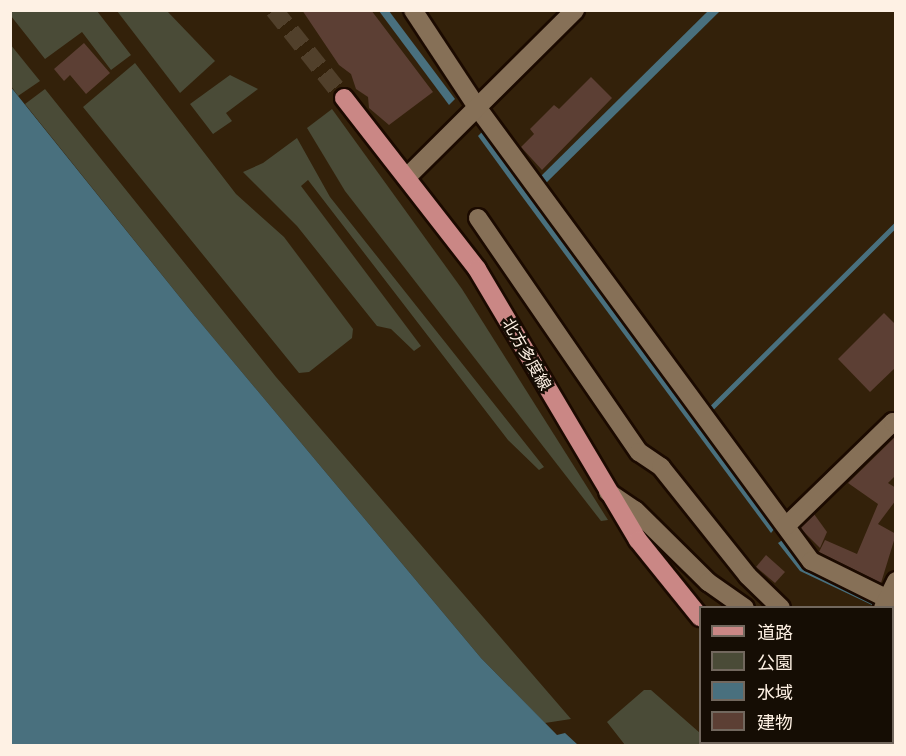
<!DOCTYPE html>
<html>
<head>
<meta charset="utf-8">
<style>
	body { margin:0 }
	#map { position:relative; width:906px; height:756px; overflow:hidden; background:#33210a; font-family:Commissioner,"Noto Sans JP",sans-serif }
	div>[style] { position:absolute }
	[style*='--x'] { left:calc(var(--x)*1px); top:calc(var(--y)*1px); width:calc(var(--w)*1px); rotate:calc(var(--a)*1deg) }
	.green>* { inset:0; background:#4a4b37 }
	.water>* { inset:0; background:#49707e }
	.stream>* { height:4.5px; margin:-2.25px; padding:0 2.25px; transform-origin:2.25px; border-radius:2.25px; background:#49707e }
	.building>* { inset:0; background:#5c3f34 }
	.primary-tunnel>* { height:18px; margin-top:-9px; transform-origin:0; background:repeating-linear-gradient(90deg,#51402b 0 18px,transparent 0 27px) }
	.roads { filter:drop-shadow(2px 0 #1b0a00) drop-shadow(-2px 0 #1b0a00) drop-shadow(0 2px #1b0a00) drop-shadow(0 -2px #1b0a00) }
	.street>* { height:18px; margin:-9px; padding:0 9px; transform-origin:9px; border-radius:9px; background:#867057 }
	.secondary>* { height:18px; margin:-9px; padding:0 9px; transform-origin:9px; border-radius:9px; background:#867057 }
	.primary>* { height:18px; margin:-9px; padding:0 9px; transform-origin:9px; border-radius:9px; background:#ca8785 }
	span { translate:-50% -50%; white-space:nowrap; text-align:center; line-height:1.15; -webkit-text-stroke:5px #150d04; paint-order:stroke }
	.street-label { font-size:16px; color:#fef1e4 }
	.frame { position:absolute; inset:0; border:12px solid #fef1e4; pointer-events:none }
	.legend { position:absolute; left:699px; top:606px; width:195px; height:138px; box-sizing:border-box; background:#150d04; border:2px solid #72685e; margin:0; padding:8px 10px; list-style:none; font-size:18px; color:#fef1e4 }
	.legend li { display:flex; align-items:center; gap:12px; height:30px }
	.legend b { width:30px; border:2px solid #72685e }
</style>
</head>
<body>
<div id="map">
	<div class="green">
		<i style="clip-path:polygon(10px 11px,97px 11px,131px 55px,111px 70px,82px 32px,45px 59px,11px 16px)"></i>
		<i style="clip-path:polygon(117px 11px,167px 11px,215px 61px,180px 93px)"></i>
		<i style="clip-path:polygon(10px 44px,40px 81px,18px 96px,11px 86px)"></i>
		<i style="clip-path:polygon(135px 63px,236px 194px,284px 237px,353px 329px,352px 338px,309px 372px,299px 373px,83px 107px)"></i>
		<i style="clip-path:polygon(230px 75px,258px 89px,226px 113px,232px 121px,213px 134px,190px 104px)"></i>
		<i style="clip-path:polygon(45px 89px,276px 377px,571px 719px,545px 723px,481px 658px,195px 316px,25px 104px)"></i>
		<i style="clip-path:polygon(332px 109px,462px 289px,608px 520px,601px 521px,345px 191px,307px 128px)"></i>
		<i style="clip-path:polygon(297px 138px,330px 197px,544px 467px,539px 470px,508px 440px,308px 180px,301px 186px,421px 346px,414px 351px,391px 329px,377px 326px,297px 226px,243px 172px,263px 163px)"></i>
		<i style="clip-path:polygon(644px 690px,651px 690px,700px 733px,700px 742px,718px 745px,625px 745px,607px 722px)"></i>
	</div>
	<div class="water">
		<i style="clip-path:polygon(379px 11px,389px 11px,455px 99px,449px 105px)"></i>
		<i style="clip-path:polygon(708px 11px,720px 11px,542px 187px,537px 180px)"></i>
		<i style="clip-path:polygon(10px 86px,195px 316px,481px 658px,557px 735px,565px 733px,578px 745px,11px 745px)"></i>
		<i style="clip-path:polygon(482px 132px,775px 528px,771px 533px,521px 195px,478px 136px)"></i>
		<i style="clip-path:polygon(784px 539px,804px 566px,874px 599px,872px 605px,800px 571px,778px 543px)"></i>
	</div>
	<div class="stream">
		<i style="--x:708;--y:411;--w:265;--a:-44.8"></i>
	</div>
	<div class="building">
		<i style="clip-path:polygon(302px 10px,371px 10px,433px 92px,389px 125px,369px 108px,368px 97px,356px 89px,351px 74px,339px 65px)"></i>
		<i style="clip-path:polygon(84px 43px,110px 73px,86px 94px,70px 75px,64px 81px,54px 69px)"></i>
		<i style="clip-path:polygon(591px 77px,612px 98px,542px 170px,521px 147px,534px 134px,530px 129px,554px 105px,559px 109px)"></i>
		<i style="clip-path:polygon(884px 313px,896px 325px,896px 367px,870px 392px,838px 359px)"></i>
		<i style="clip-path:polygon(896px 436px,896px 475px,888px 483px,896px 488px,896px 500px,878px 524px,896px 534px,881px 583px,819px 552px,825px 540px,857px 554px,878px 504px,848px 483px)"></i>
		<i style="clip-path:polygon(814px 514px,827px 532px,820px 548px,800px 528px)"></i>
		<i style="clip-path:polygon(766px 555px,785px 572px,775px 583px,756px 567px)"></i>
	</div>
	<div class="primary-tunnel">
		<i style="--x:274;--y:10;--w:112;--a:51.5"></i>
	</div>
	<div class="roads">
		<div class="street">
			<i style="--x:413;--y:10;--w:116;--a:56.6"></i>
			<i style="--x:477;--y:107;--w:564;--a:53.66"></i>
			<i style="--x:811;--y:561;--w:86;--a:26.3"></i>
			<i style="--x:888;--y:599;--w:10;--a:66"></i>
			<i style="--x:478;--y:218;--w:284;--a:55.5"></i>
			<i style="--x:639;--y:452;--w:27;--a:34"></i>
			<i style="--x:661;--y:467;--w:139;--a:51.4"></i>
			<i style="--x:748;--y:576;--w:46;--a:44.1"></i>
			<i style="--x:608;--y:492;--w:32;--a:34"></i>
			<i style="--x:635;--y:510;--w:103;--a:44.6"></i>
			<i style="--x:708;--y:582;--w:45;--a:35.1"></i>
			<i style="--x:786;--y:526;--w:149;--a:-44.2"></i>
			<i style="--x:893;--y:422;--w:4;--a:45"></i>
			<i style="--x:883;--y:608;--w:30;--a:-64"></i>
			<i style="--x:892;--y:726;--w:5;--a:37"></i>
		</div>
		<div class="secondary">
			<i style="--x:407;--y:177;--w:237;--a:-44.8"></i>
		</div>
		<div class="primary">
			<i style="--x:344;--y:98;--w:217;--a:52.1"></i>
			<i style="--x:477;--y:269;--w:315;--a:59.3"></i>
			<i style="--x:638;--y:540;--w:99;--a:51.2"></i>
			<i style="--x:834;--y:742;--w:6;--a:45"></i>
		</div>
	</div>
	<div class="street-label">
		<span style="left:527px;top:354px;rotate:60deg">北方多度線</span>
	</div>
	<div class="frame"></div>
	<ul class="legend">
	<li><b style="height:8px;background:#ca8785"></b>道路</li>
	<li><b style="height:16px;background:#4a4b37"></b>公園</li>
	<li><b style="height:16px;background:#49707e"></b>水域</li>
	<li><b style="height:16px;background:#5c3f34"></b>建物</li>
	</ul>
</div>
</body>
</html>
